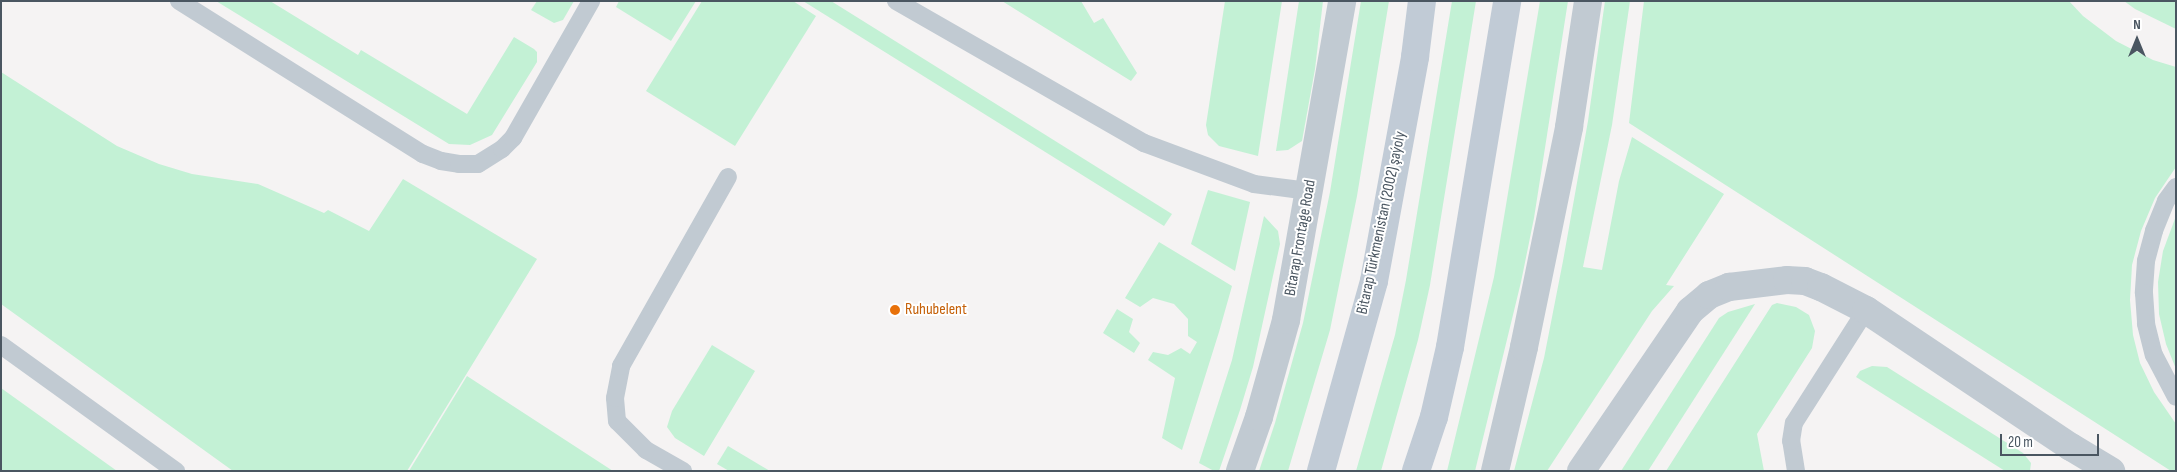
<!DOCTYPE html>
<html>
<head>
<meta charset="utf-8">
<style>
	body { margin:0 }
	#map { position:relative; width:2177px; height:472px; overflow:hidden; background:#f5f3f3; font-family:"Sofia Sans Condensed",sans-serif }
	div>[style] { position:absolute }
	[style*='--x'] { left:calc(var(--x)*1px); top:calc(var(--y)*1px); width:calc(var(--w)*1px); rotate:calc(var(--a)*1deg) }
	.green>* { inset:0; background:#c3f1d5 }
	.lane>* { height:18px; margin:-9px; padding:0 9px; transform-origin:9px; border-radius:9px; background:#c1cad2 }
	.street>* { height:28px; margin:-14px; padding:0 14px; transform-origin:14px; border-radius:14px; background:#c1cad2 }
	.secondary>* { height:28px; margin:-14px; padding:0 14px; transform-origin:14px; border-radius:14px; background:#c1cbd6 }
	.dots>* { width:14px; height:14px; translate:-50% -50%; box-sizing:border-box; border:2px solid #fff; border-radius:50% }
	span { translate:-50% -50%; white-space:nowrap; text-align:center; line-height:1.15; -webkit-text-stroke:4px #fff; paint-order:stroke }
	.street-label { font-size:16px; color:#4a5661 }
	.food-label { font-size:16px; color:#c56008 }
	.left { translate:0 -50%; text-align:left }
	.frame { position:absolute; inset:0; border:2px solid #4a5661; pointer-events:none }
	.north { position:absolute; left:2112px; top:15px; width:50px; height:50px; -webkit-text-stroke:4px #fff; paint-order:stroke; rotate:0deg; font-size:14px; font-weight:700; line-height:20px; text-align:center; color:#4a5661 }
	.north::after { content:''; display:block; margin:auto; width:18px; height:22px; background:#4a5661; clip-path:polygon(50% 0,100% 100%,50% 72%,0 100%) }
	.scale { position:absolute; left:2000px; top:434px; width:99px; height:22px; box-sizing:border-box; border:2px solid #4a5661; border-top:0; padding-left:6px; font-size:15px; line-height:18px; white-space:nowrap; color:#4a5661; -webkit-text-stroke:4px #fff; paint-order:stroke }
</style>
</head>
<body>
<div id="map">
	<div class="green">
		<i style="clip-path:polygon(216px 1px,270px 1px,358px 55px,361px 50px,467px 114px,514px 37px,534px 49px,537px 52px,537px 62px,492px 135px,470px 145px,449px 144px)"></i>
		<i style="clip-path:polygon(537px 1px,574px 1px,563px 20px,554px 23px,531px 10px)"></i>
		<i style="clip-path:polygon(619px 1px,696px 1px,671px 41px,616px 7px)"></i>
		<i style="clip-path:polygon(702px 1px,793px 1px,816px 16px,735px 146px,646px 91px)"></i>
		<i style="clip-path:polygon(803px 1px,831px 1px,1172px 214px,1164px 226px)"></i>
		<i style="clip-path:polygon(1002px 1px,1081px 1px,1094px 23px,1103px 18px,1137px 73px,1131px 81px)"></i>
		<i style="clip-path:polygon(1225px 1px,1282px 1px,1258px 156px,1219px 146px,1208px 135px,1206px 125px)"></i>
		<i style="clip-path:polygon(1299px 1px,1323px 1px,1315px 69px,1302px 141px,1288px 150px,1276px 151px)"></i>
		<i style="clip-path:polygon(1361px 1px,1389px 1px,1357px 196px,1330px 330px,1288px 471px,1259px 471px,1275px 423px,1303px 323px,1330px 192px)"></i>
		<i style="clip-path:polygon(1452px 1px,1476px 1px,1430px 285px,1418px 340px,1381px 471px,1356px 471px,1395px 335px,1406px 280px)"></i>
		<i style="clip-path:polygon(1540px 1px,1568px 1px,1534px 218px,1521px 282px,1475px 471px,1447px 471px,1494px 277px)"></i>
		<i style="clip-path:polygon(1605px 1px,1630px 1px,1612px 125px,1583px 267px,1602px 270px,1619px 181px,1632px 137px,1724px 194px,1666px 285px,1674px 286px,1652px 311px,1547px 471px,1514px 471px,1544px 358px,1563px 261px,1588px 121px)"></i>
		<i style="clip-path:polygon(1644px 1px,2069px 1px,2083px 16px,2116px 41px,2153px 60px,2176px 67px,2176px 167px,2155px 198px,2141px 231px,2132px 265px,2130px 300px,2133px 335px,2140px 363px,2154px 392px,2176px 424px,2176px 471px,2171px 471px,1629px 123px)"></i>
		<i style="clip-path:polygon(2124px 1px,2176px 1px,2176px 29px,2135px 9px)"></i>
		<i style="clip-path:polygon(1px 72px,117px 146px,159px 164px,192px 174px,258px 184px,324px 213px,328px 210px,369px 231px,403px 179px,537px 259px,407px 471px,233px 471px,1px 304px)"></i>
		<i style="clip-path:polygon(1208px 190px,1250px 202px,1235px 271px,1191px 244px)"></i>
		<i style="clip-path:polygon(1264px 216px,1278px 231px,1280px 244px,1253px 367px,1240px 410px,1219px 471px,1214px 471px,1199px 463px,1232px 360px)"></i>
		<i style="clip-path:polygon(2176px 216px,2176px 369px,2166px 344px,2159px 314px,2158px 282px,2163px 251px)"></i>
		<i style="clip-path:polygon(1159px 242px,1232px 286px,1219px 332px,1182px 450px,1162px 438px,1175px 378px,1148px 360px,1153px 352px,1168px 355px,1181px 348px,1190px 354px,1197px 342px,1188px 336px,1188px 319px,1174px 304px,1153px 298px,1140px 307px,1125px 298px)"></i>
		<i style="clip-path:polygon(1777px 303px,1796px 307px,1809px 315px,1815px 331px,1812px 348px,1757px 434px,1764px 471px,1666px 471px,1772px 305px)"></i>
		<i style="clip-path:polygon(1755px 304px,1648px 471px,1621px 471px,1719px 318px,1728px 312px)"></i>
		<i style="clip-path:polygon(1117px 309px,1133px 319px,1129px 332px,1140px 343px,1134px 353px,1103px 333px)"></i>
		<i style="clip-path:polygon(712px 345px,755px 371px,704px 456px,675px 438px,667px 427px,672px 411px)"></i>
		<i style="clip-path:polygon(1872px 366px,1887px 367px,2023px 453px,2031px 463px,2030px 471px,2005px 471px,1856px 377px,1860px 371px)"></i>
		<i style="clip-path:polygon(467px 376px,613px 471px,409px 471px)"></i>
		<i style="clip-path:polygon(1px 388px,117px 471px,1px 471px)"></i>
		<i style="clip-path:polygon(728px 446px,770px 471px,729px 471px,717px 464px)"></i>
	</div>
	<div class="lane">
		<i style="--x:179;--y:1;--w:288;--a:32.1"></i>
		<i style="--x:423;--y:154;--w:19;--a:21"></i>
		<i style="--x:441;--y:161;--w:18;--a:9"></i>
		<i style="--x:459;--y:164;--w:19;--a:0"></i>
		<i style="--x:478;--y:164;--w:28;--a:-32"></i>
		<i style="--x:502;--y:149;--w:16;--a:-45"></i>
		<i style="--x:513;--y:138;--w:158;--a:-60.3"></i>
		<i style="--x:896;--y:1;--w:286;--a:29.8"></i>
		<i style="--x:1144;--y:143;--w:117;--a:20.4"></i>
		<i style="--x:1254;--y:184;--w:55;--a:7.3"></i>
		<i style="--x:2176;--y:187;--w:17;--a:126"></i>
		<i style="--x:2166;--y:201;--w:32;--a:112"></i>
		<i style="--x:2154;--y:231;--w:31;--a:105"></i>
		<i style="--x:2146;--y:261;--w:32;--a:94"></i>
		<i style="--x:2144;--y:293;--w:31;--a:86"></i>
		<i style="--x:2146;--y:324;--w:32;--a:76"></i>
		<i style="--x:2154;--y:355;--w:47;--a:62.4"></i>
		<i style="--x:1;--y:345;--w:216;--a:35.8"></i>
		<i style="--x:683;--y:471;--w:43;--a:-150.4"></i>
		<i style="--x:646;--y:450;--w:41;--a:-135"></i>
		<i style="--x:617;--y:421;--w:23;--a:-95"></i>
		<i style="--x:615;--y:398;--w:33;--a:-79"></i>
		<i style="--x:621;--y:366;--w:217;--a:-60.5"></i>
		<i style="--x:1796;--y:471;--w:30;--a:-99"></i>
		<i style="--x:1791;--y:441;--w:18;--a:-81"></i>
		<i style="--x:1794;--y:423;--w:134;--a:-57.5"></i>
	</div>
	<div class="street">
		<i style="--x:1240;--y:471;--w:57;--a:-70.6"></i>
		<i style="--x:1259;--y:417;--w:101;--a:-74.4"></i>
		<i style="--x:1286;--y:320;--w:324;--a:-80"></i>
		<i style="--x:1495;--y:471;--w:127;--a:-76.8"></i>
		<i style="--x:1524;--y:347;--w:225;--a:-78.4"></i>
		<i style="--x:1569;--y:127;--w:127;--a:-81.4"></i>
		<i style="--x:1581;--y:471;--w:194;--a:-55.7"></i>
		<i style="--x:1690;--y:311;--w:25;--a:-40"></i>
		<i style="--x:1709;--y:295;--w:22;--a:-22"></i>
		<i style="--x:1729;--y:287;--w:58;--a:-6.9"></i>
		<i style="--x:1787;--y:280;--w:18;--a:3"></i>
		<i style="--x:1805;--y:281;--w:17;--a:21"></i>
		<i style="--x:1821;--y:287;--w:51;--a:27.1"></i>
		<i style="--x:1866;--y:310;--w:247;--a:33.8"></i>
		<i style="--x:2071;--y:447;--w:47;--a:31"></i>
	</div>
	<div class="secondary">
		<i style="--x:1321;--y:471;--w:197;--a:-74.4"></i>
		<i style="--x:1374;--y:281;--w:228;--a:-79.6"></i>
		<i style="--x:1415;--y:57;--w:56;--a:-82.9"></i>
		<i style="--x:1416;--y:471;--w:57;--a:-71.6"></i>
		<i style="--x:1434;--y:417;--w:72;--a:-77.1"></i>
		<i style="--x:1450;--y:347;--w:351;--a:-80.6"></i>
	</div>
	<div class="dots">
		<i style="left:895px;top:310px;background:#e8710a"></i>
	</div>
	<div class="street-label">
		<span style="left:1382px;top:223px;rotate:-78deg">Bitarap Türkmenistan (2002) şaýoly</span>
		<span style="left:1301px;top:238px;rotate:-80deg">Bitarap Frontage Road</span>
	</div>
	<div class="food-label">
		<span class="left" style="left:905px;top:310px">Ruhubelent</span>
	</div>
	<div class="frame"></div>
	<div class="north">N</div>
	<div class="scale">20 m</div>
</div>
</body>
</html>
